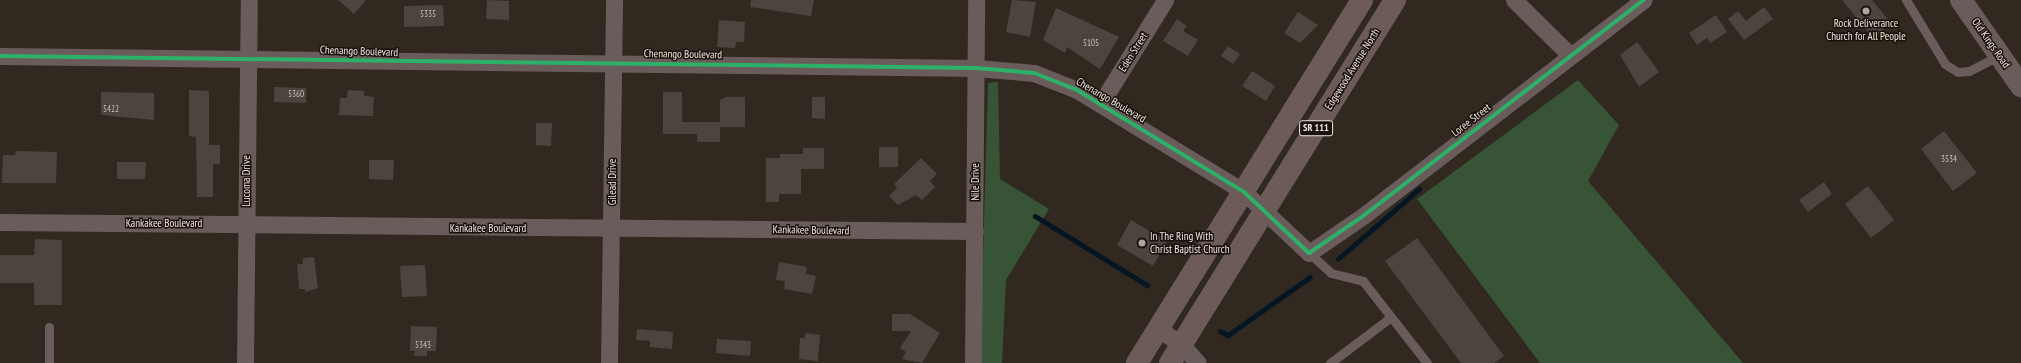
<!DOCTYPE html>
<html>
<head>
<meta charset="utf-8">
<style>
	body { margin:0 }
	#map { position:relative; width:2021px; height:363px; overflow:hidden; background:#312820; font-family:"PT Sans Narrow",sans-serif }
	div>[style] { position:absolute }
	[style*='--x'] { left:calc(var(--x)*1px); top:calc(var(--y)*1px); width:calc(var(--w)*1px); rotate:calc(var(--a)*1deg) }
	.forest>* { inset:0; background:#375536 }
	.stream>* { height:4.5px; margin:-2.25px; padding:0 2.25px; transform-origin:2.25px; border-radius:2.25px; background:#041621 }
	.building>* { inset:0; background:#4c453f }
	.service>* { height:9px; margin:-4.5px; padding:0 4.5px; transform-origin:4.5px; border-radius:4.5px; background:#6a5c5b }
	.minor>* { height:17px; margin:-8.5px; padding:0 8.5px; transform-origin:8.5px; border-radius:8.5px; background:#6a5c5b }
	.tertiary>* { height:22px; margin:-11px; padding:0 11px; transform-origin:11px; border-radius:11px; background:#6a5c5b }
	.primary>* { height:22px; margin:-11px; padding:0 11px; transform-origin:11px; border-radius:11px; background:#6c5b59 }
	.cycleway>* { height:4px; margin:-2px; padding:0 2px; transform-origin:2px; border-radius:2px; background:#2db169 }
	.dots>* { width:11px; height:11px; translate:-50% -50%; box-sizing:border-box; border:2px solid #19120b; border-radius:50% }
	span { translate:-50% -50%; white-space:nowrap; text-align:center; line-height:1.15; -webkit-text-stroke:3px #19120b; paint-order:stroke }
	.number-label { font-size:9px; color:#c9bfb6 }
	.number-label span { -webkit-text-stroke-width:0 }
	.shield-label span { padding:1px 3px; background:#19120b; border:1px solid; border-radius:3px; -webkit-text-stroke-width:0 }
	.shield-label { font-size:10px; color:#f3e8de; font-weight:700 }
	.poi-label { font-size:11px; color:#f3e8de }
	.left { translate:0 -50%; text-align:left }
	.street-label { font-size:11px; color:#f3e8de }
</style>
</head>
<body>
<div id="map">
	<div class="forest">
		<i style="clip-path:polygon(1578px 80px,1619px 125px,1588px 181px,1743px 363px,1540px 363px,1417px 199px)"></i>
		<i style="clip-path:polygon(998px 82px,1000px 179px,1049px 209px,1006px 280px,1002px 363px,980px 363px,988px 83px)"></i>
	</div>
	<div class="stream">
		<i style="--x:1035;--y:216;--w:132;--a:31.6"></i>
		<i style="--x:1338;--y:259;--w:107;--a:-40.8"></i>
		<i style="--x:1220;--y:331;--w:9;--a:27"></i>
		<i style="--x:1228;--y:335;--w:100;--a:-35.3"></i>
	</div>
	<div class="building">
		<i style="clip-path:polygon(338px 0,366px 0,354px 14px)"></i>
		<i style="clip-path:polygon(487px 0,509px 1px,509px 20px,486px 19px)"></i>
		<i style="clip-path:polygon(751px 0,814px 0,811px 16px,750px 7px)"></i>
		<i style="clip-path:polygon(1012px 0,1036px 2px,1030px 37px,1006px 32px)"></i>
		<i style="clip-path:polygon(1842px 0,1872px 0,1891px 23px,1873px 38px)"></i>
		<i style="clip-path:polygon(443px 5px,444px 26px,404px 27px,404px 6px)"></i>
		<i style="clip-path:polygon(1764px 7px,1773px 19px,1744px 40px,1728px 19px,1738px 11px,1746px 21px)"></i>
		<i style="clip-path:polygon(1056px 8px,1119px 37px,1100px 69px,1067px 47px,1065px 53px,1043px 40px)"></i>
		<i style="clip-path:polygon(1298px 12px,1318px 25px,1300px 43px,1284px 33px)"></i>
		<i style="clip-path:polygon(1716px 15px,1727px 32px,1710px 43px,1707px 38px,1697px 45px,1689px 33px)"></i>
		<i style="clip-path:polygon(1177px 19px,1187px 26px,1183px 31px,1198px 40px,1188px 56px,1163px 41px)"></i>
		<i style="clip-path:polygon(719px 20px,745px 22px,744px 42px,736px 42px,735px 48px,717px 47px)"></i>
		<i style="clip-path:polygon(1637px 42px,1659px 72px,1639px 87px,1620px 55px)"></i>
		<i style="clip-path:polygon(1228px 46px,1240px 54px,1233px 64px,1221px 56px)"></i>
		<i style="clip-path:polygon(1252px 71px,1275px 86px,1266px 101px,1242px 86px)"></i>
		<i style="clip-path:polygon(274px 87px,306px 88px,306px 103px,274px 102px)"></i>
		<i style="clip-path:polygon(189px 90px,209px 91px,209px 145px,220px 145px,220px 164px,213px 164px,213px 197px,197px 197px,196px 137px,189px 136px)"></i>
		<i style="clip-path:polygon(348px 90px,364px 91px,364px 96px,374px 97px,373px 116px,339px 115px,340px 98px,347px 98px)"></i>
		<i style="clip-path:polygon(101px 92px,154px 93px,154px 120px,101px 115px)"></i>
		<i style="clip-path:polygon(663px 92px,682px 92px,682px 122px,720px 122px,720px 142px,697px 142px,697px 134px,663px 134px)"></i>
		<i style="clip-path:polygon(726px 97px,745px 97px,745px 127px,720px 127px,720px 100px)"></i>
		<i style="clip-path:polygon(812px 97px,825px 97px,825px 119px,812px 118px)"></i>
		<i style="clip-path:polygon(536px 123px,552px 123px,551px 146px,536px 145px)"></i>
		<i style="clip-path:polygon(1944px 131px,1977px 173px,1953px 191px,1921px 149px)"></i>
		<i style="clip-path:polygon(879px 147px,898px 147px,898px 167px,879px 167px)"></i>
		<i style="clip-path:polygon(803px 148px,824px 148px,824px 169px,801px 169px,801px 194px,779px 194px,779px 202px,766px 202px,766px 158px,780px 158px,780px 154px,803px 154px)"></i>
		<i style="clip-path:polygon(16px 151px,57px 152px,56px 183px,2px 183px,3px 155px,15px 155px)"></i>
		<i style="clip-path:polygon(921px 158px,937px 174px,930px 181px,935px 187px,922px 200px,916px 195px,898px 205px,889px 196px,897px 188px,894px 184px)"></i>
		<i style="clip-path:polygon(369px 160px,394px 160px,393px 180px,369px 179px)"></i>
		<i style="clip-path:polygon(117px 162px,146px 162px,145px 179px,117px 179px)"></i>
		<i style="clip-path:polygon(1824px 182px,1832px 194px,1808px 212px,1799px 200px)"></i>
		<i style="clip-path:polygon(1868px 186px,1894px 220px,1871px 238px,1845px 204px)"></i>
		<i style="clip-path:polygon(1131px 220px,1167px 241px,1153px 266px,1117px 245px)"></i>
		<i style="clip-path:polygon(1417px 238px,1504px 356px,1494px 363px,1461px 363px,1385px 261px)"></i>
		<i style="clip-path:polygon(35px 239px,62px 240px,62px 305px,34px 305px,34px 283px,0 283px,0 255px,34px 255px)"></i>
		<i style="clip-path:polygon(314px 257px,318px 288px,305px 292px,305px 289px,299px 289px,297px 264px,303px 264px,303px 258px)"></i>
		<i style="clip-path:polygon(779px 262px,807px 267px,806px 274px,816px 276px,812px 294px,784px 289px,785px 281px,776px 280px)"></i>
		<i style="clip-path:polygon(425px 265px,427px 296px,402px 297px,400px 266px)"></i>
		<i style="clip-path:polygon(892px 314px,910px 314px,940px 333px,922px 363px,902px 359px,906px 352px,900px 348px,911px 331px,892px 331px)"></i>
		<i style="clip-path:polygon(411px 326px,437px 327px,436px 351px,427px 351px,427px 356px,414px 356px,415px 351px,410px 351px)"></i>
		<i style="clip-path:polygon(637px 329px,673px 332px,672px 349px,650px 347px,650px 341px,636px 340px)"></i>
		<i style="clip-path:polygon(805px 333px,820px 335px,818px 361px,799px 359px,800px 338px,805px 338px)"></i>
		<i style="clip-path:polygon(717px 339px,751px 341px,750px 356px,716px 353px)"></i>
	</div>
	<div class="service">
		<i style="--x:1906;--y:0;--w:75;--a:58.6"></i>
		<i style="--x:1945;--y:64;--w:15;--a:32"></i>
		<i style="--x:1958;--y:72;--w:11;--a:-5"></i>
		<i style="--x:1969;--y:71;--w:35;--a:-27"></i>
		<i style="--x:1309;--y:253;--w:30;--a:42"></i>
		<i style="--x:1331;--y:273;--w:33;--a:14"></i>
		<i style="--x:1363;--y:281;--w:104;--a:52"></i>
		<i style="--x:49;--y:327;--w:36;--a:90"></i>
		<i style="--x:1330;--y:363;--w:76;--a:-37"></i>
	</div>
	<div class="minor">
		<i style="--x:1514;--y:0;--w:77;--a:44.5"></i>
		<i style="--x:0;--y:56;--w:976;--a:0.7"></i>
		<i style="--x:976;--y:68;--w:58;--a:4.9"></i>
		<i style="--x:1034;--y:73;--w:46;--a:21.6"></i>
		<i style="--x:1077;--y:90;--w:196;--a:31.4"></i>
		<i style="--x:1244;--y:192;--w:89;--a:43.2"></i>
		<i style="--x:1309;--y:253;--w:65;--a:-34.4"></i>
		<i style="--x:1363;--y:216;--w:354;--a:-37.6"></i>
		<i style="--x:1101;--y:103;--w:121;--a:-58.1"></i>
		<i style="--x:0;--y:222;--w:975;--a:0.53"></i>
		<i style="--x:1158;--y:329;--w:27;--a:33"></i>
		<i style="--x:1181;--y:344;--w:25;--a:48"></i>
		<i style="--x:245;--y:363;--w:363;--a:-89.4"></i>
		<i style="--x:609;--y:363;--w:363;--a:-89.2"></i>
		<i style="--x:973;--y:363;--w:363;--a:-89.5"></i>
	</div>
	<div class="tertiary">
		<i style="--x:1961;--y:0;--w:105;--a:55.1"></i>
	</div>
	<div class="primary">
		<i style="--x:1137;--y:363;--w:427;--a:-58.2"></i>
		<i style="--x:1170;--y:363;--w:427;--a:-58.2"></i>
	</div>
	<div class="cycleway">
		<i style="--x:0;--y:56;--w:976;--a:0.7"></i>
		<i style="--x:976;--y:68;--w:58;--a:4.9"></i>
		<i style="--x:1034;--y:73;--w:46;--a:21.6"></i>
		<i style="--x:1077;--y:90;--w:196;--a:31.4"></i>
		<i style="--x:1244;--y:192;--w:89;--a:43.2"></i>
		<i style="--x:1309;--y:253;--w:65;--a:-34.4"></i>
		<i style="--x:1363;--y:216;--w:354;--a:-37.6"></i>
	</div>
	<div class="dots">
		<i style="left:1866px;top:11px;background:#afa59c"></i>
		<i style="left:1142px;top:243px;background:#afa59c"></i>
	</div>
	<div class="number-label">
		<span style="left:428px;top:14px">5335</span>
		<span style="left:1091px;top:43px">5105</span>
		<span style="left:296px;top:94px">5360</span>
		<span style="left:111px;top:109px">5422</span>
		<span style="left:1949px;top:159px">3534</span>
		<span style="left:423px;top:345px">5343</span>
	</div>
	<div class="shield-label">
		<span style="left:1316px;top:128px">SR 111</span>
	</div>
	<div class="poi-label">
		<span style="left:1866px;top:30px">Rock Deliverance<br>Church for All People</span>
		<span class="left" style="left:1150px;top:243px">In The Ring With<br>Christ Baptist Church</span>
	</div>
	<div class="street-label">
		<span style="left:1991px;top:43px;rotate:55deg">Old Kings Road</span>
		<span style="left:359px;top:51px;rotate:2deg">Chenango Boulevard</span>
		<span style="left:1133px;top:52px;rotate:-58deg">Eden Street</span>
		<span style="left:683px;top:54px;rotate:1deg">Chenango Boulevard</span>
		<span style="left:1352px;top:69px;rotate:-58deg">Edgewood Avenue North</span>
		<span style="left:1111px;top:100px;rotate:30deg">Chenango Boulevard</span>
		<span style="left:1471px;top:120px;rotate:-38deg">Loree Street</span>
		<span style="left:246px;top:181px;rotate:-90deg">Lucoma Drive</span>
		<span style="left:612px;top:182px;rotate:-90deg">Gilead Drive</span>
		<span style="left:975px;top:182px;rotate:-90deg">Nile Drive</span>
		<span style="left:164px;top:223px">Kankakee Boulevard</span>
		<span style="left:488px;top:228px">Kankakee Boulevard</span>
		<span style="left:811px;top:230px;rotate:1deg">Kankakee Boulevard</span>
	</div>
</div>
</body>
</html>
